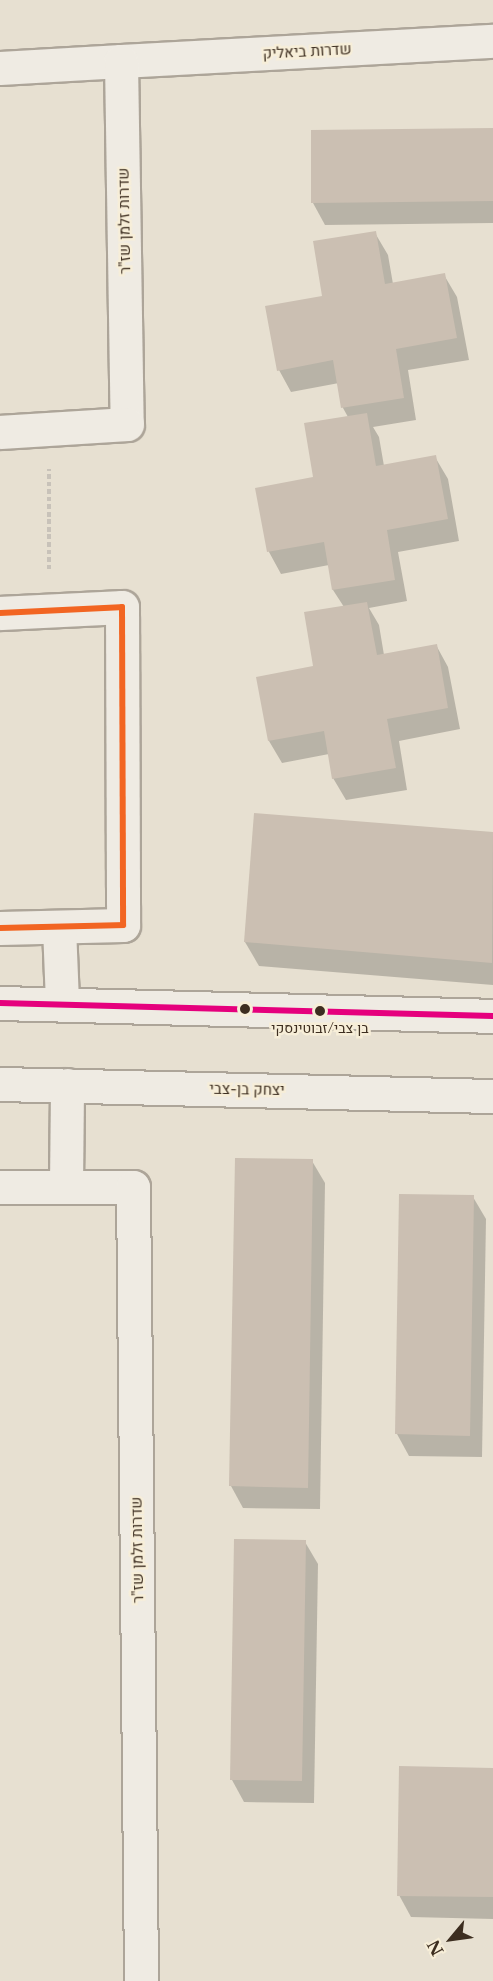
<!DOCTYPE html>
<html>
<head>
<meta charset="utf-8">
<style>
	body { margin:0 }
	#map { position:relative; width:493px; height:1981px; overflow:hidden; background:#e7e0d1; font-family:"Libre Baskerville",Heebo,serif }
	div>[style] { position:absolute }
	[style*='--x'] { left:calc(var(--x)*1px); top:calc(var(--y)*1px); width:calc(var(--w)*1px); rotate:calc(var(--a)*1deg) }
	.shadow>* { inset:0; background:#0003 }
	.building>* { inset:0; background:#cbbfb2 }
	.path>* { height:4px; margin-top:-2px; transform-origin:0; background:repeating-linear-gradient(90deg,#c8c2b9 0 4.5px,transparent 0 7.5px) }
	.roads { filter:drop-shadow(2px 0 #ada599) drop-shadow(-2px 0 #ada599) drop-shadow(0 2px #ada599) drop-shadow(0 -2px #ada599) }
	.street>* { height:33px; margin:-16.5px; padding:0 16.5px; transform-origin:16.5px; border-radius:16.5px; background:#efebe3 }
	.secondary>* { height:33px; margin:-16.5px; padding:0 16.5px; transform-origin:16.5px; border-radius:16.5px; background:#efebe3 }
	.bus-1>* { height:6px; margin:-3px; padding:0 3px; transform-origin:3px; border-radius:3px; background:#e5007d }
	.bus-2>* { height:6px; margin:-3px; padding:0 3px; transform-origin:3px; border-radius:3px; background:#f26522 }
	.dots>* { width:16px; height:16px; translate:-50% -50%; box-sizing:border-box; border:3px solid #f7eed8; border-radius:50% }
	span { translate:-50% -50%; white-space:nowrap; text-align:center; line-height:1.15; -webkit-text-stroke:5px #f7eed8; paint-order:stroke }
	.bus-label { font-size:14px; color:#3d2e20 }
	.street-label { font-size:15px; color:#3d2e20 }
	.north { position:absolute; left:421px; top:1909px; width:60px; height:60px; -webkit-text-stroke:4px #f7eed8; paint-order:stroke; rotate:241deg; font-size:16px; font-weight:700; line-height:24px; text-align:center; color:#3d2e20 }
	.north::after { content:''; display:block; margin:auto; width:21px; height:27px; background:#3d2e20; clip-path:polygon(50% 0,100% 100%,50% 72%,0 100%) }
</style>
</head>
<body>
<div id="map">
	<div class="shadow">
		<i style="clip-path:polygon(493px 129px,493px 223px,325px 225px,313px 203px)"></i>
		<i style="clip-path:polygon(375px 233px,388px 255px,393px 284px,444px 275px,457px 297px,469px 360px,408px 370px,416px 420px,373px 427px,379px 437px,384px 466px,435px 457px,448px 479px,459px 541px,398px 552px,407px 601px,369px 608px,379px 625px,384px 655px,436px 645px,448px 667px,460px 729px,399px 741px,407px 790px,346px 800px,333px 778px,329px 754px,282px 763px,269px 741px,258px 678px,315px 667px,344px 607px,333px 590px,329px 565px,281px 574px,269px 552px,257px 490px,314px 479px,348px 417px,343px 408px,339px 383px,291px 392px,279px 370px,324px 297px)"></i>
		<i style="clip-path:polygon(255px 814px,493px 834px,493px 985px,259px 966px,245px 942px)"></i>
		<i style="clip-path:polygon(312px 1161px,325px 1183px,320px 1509px,243px 1508px,231px 1486px)"></i>
		<i style="clip-path:polygon(473px 1197px,486px 1219px,482px 1457px,409px 1456px,397px 1434px)"></i>
		<i style="clip-path:polygon(305px 1542px,318px 1564px,314px 1803px,244px 1802px,232px 1780px)"></i>
		<i style="clip-path:polygon(493px 1769px,493px 1919px,411px 1917px,399px 1895px)"></i>
	</div>
	<div class="building">
		<i style="clip-path:polygon(493px 128px,493px 201px,311px 203px,311px 130px)"></i>
		<i style="clip-path:polygon(376px 231px,385px 284px,445px 273px,457px 338px,396px 349px,404px 398px,341px 408px,333px 360px,277px 371px,265px 306px,322px 296px,313px 241px)"></i>
		<i style="clip-path:polygon(367px 413px,376px 466px,436px 455px,448px 519px,387px 530px,395px 580px,332px 590px,324px 542px,267px 552px,255px 488px,313px 477px,304px 423px)"></i>
		<i style="clip-path:polygon(367px 602px,377px 655px,437px 644px,448px 708px,387px 719px,396px 768px,332px 779px,324px 731px,268px 741px,256px 677px,313px 666px,304px 612px)"></i>
		<i style="clip-path:polygon(254px 813px,493px 832px,492px 963px,244px 942px)"></i>
		<i style="clip-path:polygon(235px 1158px,313px 1159px,308px 1488px,229px 1486px)"></i>
		<i style="clip-path:polygon(399px 1194px,474px 1195px,470px 1436px,395px 1434px)"></i>
		<i style="clip-path:polygon(234px 1539px,306px 1540px,302px 1781px,230px 1780px)"></i>
		<i style="clip-path:polygon(399px 1766px,493px 1768px,493px 1897px,397px 1896px)"></i>
	</div>
	<div class="path">
		<i style="--x:49;--y:569;--w:100;--a:-90"></i>
	</div>
	<div class="roads">
		<div class="street">
			<i style="--x:121;--y:61;--w:373;--a:-3.1"></i>
			<i style="--x:0;--y:68;--w:121;--a:-3.3"></i>
			<i style="--x:121;--y:61;--w:363;--a:89.1"></i>
			<i style="--x:127;--y:424;--w:127;--a:176.4"></i>
			<i style="--x:0;--y:613;--w:122;--a:-2.8"></i>
			<i style="--x:122;--y:607;--w:318;--a:89.8"></i>
			<i style="--x:123;--y:925;--w:123;--a:178.6"></i>
			<i style="--x:59;--y:927;--w:76;--a:87.7"></i>
			<i style="--x:66;--y:1185;--w:100;--a:-89.4"></i>
			<i style="--x:0;--y:1187;--w:133;--a:0"></i>
			<i style="--x:133;--y:1187;--w:794;--a:89.42"></i>
		</div>
		<div class="secondary">
			<i style="--x:0;--y:1003;--w:493;--a:1.5"></i>
			<i style="--x:0;--y:1084;--w:493;--a:1.4"></i>
		</div>
	</div>
	<div class="bus-1">
		<i style="--x:0;--y:1003;--w:493;--a:1.5"></i>
	</div>
	<div class="bus-2">
		<i style="--x:0;--y:613;--w:122;--a:-2.8"></i>
		<i style="--x:122;--y:607;--w:318;--a:89.8"></i>
		<i style="--x:123;--y:925;--w:123;--a:178.6"></i>
	</div>
	<div class="dots">
		<i style="left:245px;top:1009px;background:#3d2e20"></i>
		<i style="left:320px;top:1011px;background:#3d2e20"></i>
	</div>
	<div class="bus-label">
		<span style="left:320px;top:1028px">בן צבי/זבוטינסקי</span>
	</div>
	<div class="street-label">
		<span style="left:307px;top:51px;rotate:-3deg">שדרות ביאליק</span>
		<span style="left:124px;top:221px;rotate:-91deg">שדרות זלמן שז"ר</span>
		<span style="left:247px;top:1089px;rotate:1deg">יצחק בן-צבי</span>
		<span style="left:137px;top:1550px;rotate:-91deg">שדרות זלמן שז"ר</span>
	</div>
	<div class="north">N</div>
</div>
</body>
</html>
